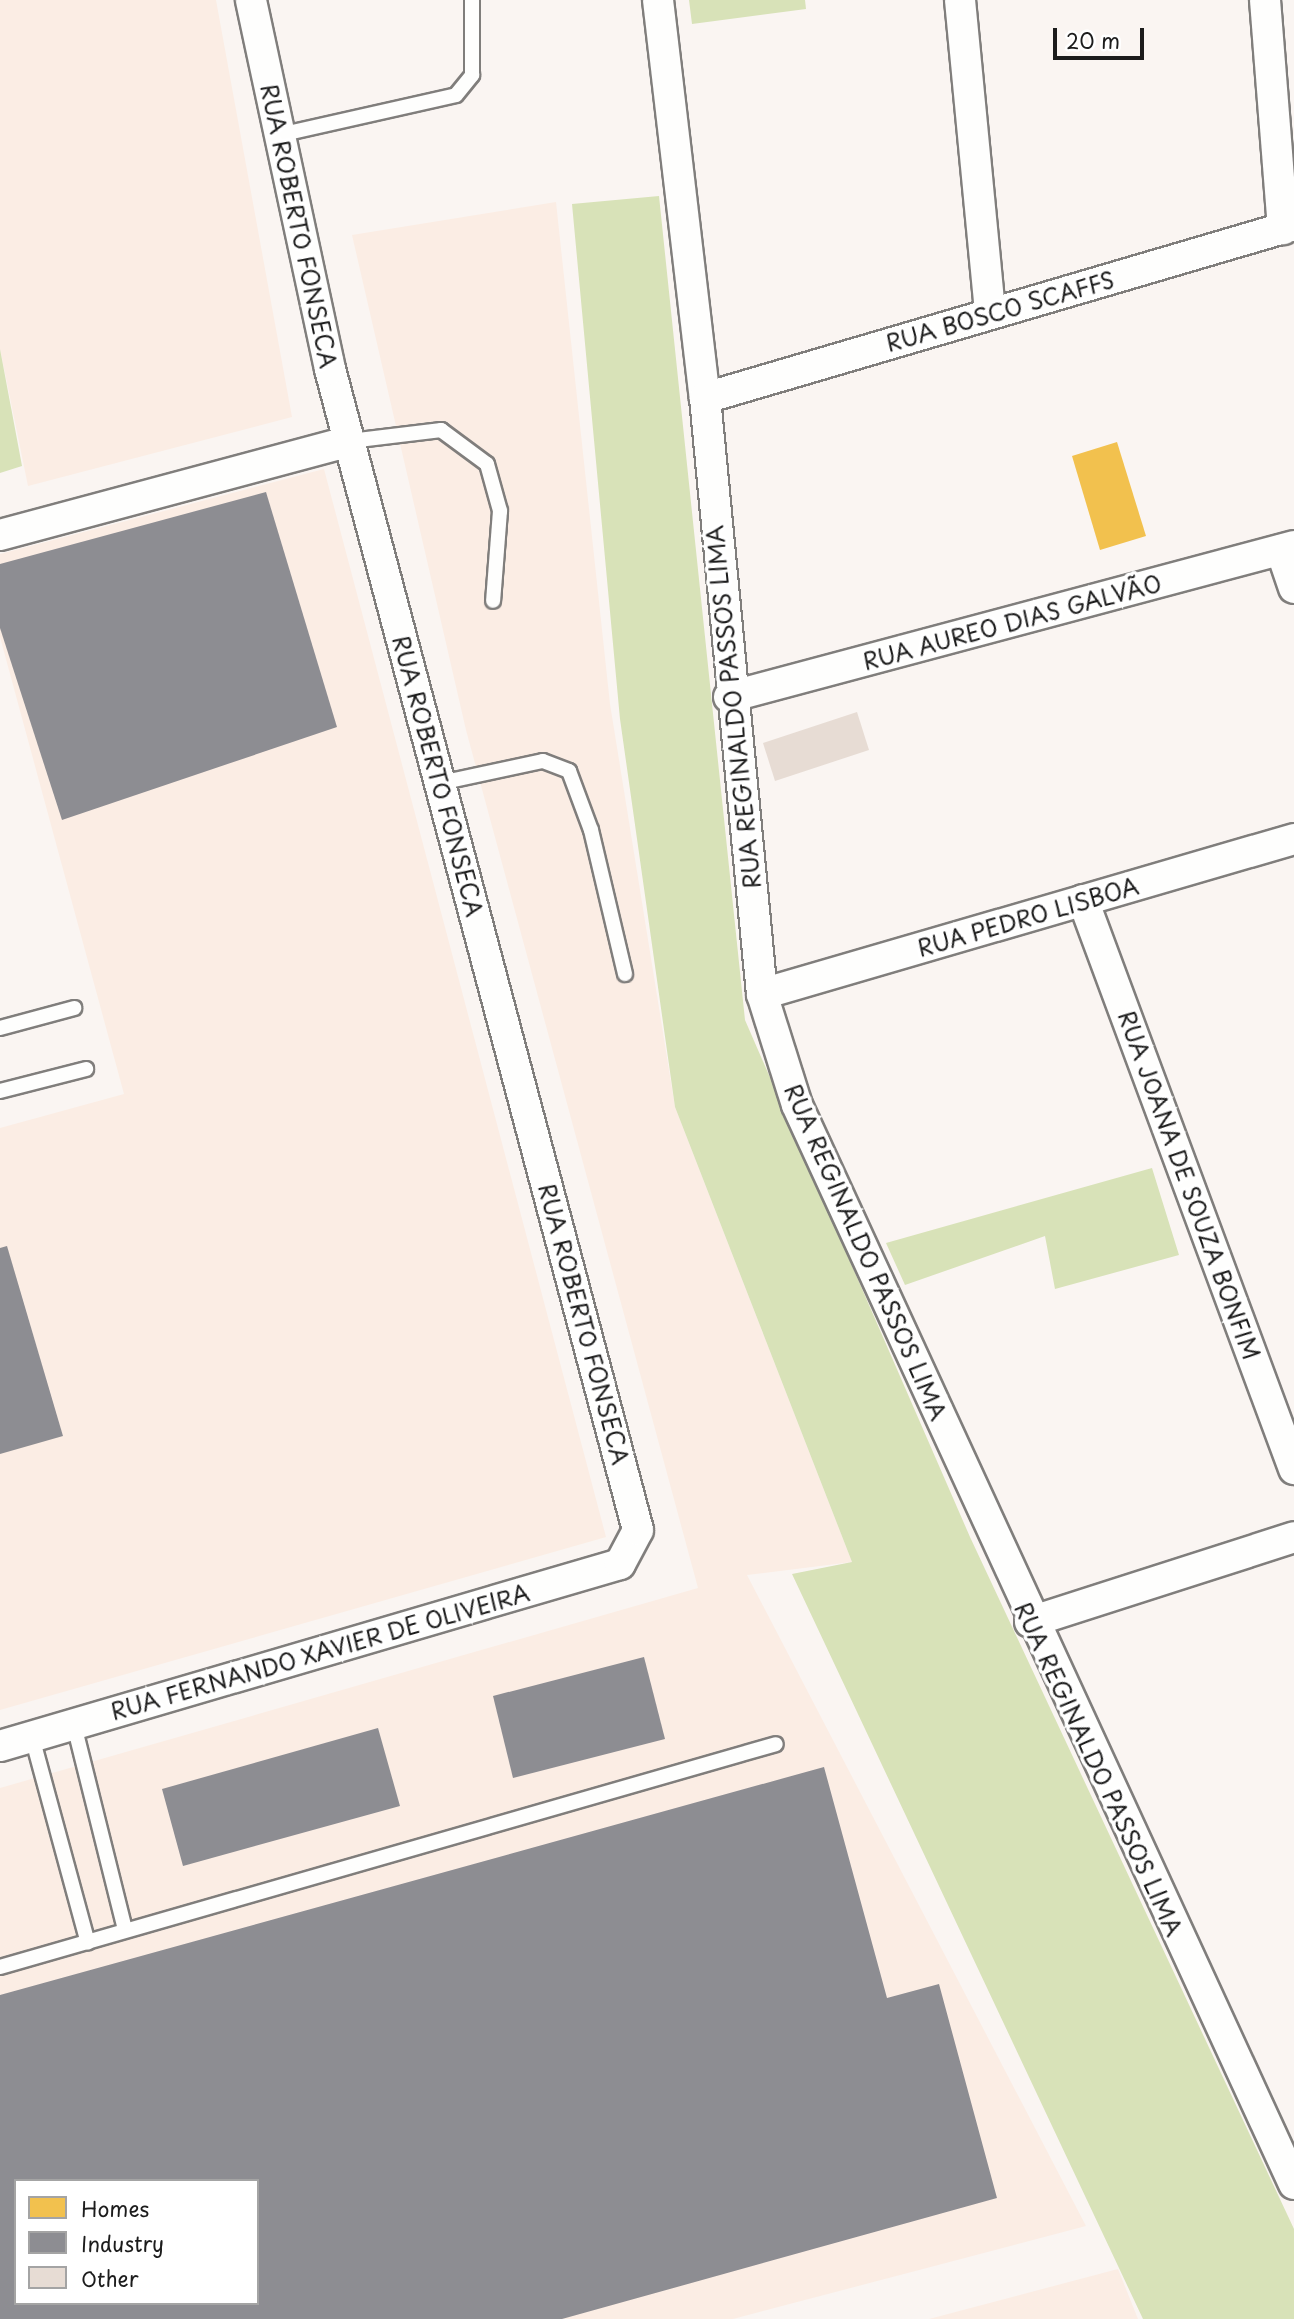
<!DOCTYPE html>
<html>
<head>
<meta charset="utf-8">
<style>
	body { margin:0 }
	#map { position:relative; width:1294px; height:2319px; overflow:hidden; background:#faf5f2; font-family:"Playpen Sans",sans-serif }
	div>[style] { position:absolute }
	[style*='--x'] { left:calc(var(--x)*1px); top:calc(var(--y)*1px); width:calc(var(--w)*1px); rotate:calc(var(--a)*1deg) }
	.built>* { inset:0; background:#fbede4 }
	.green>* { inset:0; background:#d8e2b8 }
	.homes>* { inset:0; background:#f2c14e }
	.industry>* { inset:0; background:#8d8d92 }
	.building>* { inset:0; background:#e7dcd4 }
	.roads { filter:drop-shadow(2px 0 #807e7c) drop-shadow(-2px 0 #807e7c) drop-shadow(0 2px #807e7c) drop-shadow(0 -2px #807e7c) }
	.service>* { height:14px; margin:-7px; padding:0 7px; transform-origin:7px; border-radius:7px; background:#fefefd }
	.minor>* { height:30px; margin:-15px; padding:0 15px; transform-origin:15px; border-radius:15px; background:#fefefd }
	span { translate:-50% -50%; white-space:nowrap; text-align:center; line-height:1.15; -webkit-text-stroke:7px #fff; paint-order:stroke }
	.street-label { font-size:23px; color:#1c1c1c }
	.legend { position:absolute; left:14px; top:2179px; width:245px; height:126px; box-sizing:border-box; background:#fff; border:2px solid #a4a4a4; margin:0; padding:9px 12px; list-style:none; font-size:21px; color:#1c1c1c }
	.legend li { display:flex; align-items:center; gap:14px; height:35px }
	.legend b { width:35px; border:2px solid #a4a4a4 }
	.scale { position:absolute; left:1053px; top:28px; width:91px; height:32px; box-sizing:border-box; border:4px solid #1c1c1c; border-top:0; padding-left:9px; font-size:21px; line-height:24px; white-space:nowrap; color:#1c1c1c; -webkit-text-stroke:5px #fff; paint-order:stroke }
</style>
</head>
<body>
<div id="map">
	<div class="built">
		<i style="clip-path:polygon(0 0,216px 0,292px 417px,28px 486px,0 349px)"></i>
		<i style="clip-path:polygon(evenodd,556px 202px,610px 704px,675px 1107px,852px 1562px,747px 1575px,1086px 2226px,733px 2319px,0 2319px,0 1788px,698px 1588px,466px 730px,352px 235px,556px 202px,16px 2181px,257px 2181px,257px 2303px,16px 2303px,16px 2181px)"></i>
		<i style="clip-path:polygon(324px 469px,606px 1537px,0 1710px,0 1128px,124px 1094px,0 637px,0 554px)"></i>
		<i style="clip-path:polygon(1118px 2269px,1138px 2319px,929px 2319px)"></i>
	</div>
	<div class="green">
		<i style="clip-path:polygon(689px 0,805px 0,806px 9px,692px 24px)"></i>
		<i style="clip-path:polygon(659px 196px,745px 1020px,970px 1537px,1294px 2229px,1294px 2319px,1143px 2319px,792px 1574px,852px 1562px,675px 1107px,620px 719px,572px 204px)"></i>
		<i style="clip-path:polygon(0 349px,22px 466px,0 473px)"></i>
		<i style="clip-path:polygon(1152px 1168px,1179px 1255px,1055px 1289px,1045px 1236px,905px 1285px,886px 1243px)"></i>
	</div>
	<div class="homes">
		<i style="clip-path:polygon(1117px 442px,1146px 536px,1100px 550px,1072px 456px)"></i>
	</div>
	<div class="industry">
		<i style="clip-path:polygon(266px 492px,337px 727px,62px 820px,0 628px,0 564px)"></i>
		<i style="clip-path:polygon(7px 1246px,63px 1436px,0 1454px,0 1248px)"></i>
		<i style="clip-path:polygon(644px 1657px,665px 1739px,513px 1778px,493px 1696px)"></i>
		<i style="clip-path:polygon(378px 1728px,400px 1806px,183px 1866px,162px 1789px)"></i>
		<i style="clip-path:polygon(evenodd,824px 1767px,887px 1998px,939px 1984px,997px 2198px,562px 2319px,0 2319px,0 1995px,824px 1767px,16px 2181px,257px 2181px,257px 2303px,16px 2303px,16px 2181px)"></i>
	</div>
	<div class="building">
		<i style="clip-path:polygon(857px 712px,869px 750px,775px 781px,763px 743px)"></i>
	</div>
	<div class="roads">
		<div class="service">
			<i style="--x:279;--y:135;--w:181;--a:-12.7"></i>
			<i style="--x:456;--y:95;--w:26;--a:-51"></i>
			<i style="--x:472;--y:75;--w:75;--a:-90"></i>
			<i style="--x:350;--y:441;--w:92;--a:-6.9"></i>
			<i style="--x:441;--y:430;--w:57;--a:36.5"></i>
			<i style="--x:487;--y:464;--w:49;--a:74.5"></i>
			<i style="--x:500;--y:511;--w:90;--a:94.4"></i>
			<i style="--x:440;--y:783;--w:105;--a:-12.1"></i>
			<i style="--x:543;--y:761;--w:28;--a:21"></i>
			<i style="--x:569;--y:771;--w:63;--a:69.6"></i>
			<i style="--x:591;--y:830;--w:148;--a:76.7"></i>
			<i style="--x:0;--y:1028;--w:77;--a:-15.1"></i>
			<i style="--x:0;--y:1091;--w:89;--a:-14.3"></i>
			<i style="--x:74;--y:1725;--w:210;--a:76"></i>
			<i style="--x:32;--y:1737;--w:213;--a:74.8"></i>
			<i style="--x:0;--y:1967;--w:807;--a:-16.03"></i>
		</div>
		<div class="minor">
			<i style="--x:658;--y:0;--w:401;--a:83.3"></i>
			<i style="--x:705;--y:398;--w:599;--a:84.54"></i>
			<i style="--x:762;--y:994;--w:116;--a:72.5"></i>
			<i style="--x:797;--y:1105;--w:1188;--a:65.27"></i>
			<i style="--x:960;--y:0;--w:314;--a:84.5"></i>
			<i style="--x:1265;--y:0;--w:230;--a:85.5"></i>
			<i style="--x:705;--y:398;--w:614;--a:-16.37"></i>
			<i style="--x:0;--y:535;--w:362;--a:-15"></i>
			<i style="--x:1281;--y:550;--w:40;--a:71.1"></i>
			<i style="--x:729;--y:697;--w:585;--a:-14.96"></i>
			<i style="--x:1083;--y:900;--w:607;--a:69.65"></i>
			<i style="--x:762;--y:994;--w:554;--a:-16.24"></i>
			<i style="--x:1030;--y:1622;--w:277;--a:-17.8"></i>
			<i style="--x:0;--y:1746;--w:646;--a:-16.36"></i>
			<i style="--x:620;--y:1564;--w:38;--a:-62"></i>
			<i style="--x:638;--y:1530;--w:1201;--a:-104.86"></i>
			<i style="--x:330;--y:369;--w:377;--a:-102.1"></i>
		</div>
	</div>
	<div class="street-label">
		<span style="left:299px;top:226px;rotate:78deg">RUA ROBERTO FONSECA</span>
		<span style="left:1000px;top:311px;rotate:-16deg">RUA BOSCO SCAFFS</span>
		<span style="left:1012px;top:622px;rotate:-15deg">RUA AUREO DIAS GALVÃO</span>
		<span style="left:733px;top:707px;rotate:-96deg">RUA REGINALDO PASSOS LIMA</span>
		<span style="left:438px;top:776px;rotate:75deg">RUA ROBERTO FONSECA</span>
		<span style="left:1028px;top:917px;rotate:-16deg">RUA PEDRO LISBOA</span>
		<span style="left:1189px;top:1185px;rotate:70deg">RUA JOANA DE SOUZA BONFIM</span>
		<span style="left:866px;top:1252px;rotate:66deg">RUA REGINALDO PASSOS LIMA</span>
		<span style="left:584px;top:1324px;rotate:75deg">RUA ROBERTO FONSECA</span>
		<span style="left:320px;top:1652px;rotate:-16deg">RUA FERNANDO XAVIER DE OLIVEIRA</span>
		<span style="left:1099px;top:1769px;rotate:65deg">RUA REGINALDO PASSOS LIMA</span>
	</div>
	<ul class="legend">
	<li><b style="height:19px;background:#f2c14e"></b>Homes</li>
	<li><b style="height:19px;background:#8d8d92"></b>Industry</li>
	<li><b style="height:19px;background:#e7dcd4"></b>Other</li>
	</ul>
	<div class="scale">20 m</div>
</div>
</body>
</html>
